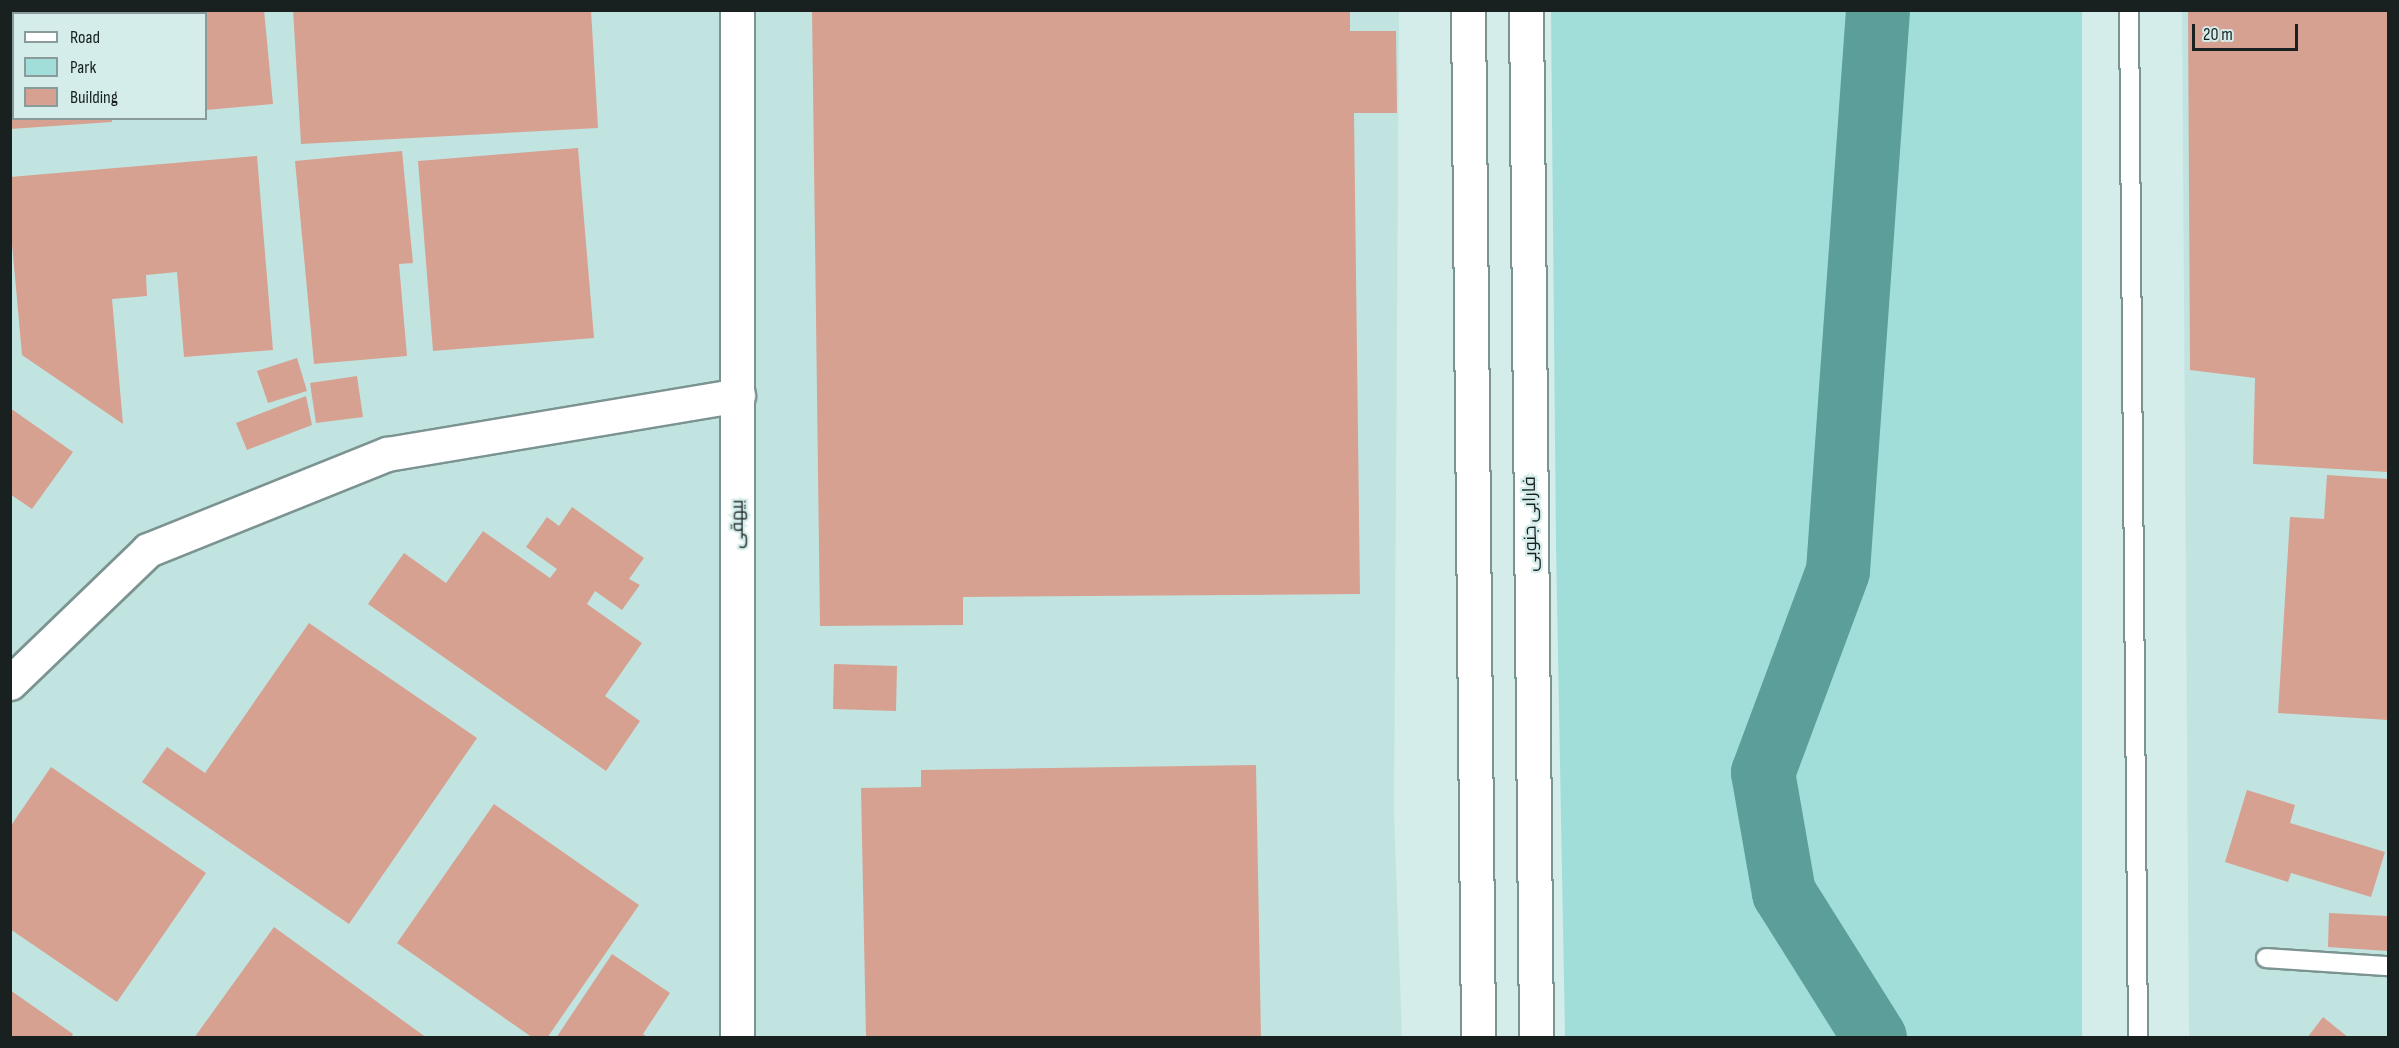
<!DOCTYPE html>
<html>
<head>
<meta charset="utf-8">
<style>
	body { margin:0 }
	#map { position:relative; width:2399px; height:1048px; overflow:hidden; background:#d4edeb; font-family:"Sofia Sans Condensed",Cairo,sans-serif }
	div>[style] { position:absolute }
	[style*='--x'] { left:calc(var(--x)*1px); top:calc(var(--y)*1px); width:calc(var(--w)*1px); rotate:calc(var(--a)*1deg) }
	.built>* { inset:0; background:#c1e4e1 }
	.green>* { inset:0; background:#a1deda }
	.river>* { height:64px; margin:-32px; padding:0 32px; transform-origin:32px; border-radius:32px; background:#5c9e9a }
	.building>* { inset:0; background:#d7a191 }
	.roads { filter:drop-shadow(2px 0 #7b9391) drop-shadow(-2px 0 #7b9391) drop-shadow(0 2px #7b9391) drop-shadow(0 -2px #7b9391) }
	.service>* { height:18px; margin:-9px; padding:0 9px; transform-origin:9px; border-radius:9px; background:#fff }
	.tertiary>* { height:33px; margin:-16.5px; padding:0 16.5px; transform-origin:16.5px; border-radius:16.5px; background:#fff }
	span { translate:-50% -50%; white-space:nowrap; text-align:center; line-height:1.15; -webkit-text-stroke:4.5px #d4edeb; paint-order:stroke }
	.street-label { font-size:18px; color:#182120 }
	.frame { position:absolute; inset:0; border:12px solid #182120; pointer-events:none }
	.legend { position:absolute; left:12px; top:12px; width:195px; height:108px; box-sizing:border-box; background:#d4edeb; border:2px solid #899b9a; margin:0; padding:8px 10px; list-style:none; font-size:18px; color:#182120 }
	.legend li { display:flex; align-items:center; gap:12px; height:30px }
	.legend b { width:30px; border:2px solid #899b9a }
	.scale { position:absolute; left:2192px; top:24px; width:106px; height:27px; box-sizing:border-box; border:3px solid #182120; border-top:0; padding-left:8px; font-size:18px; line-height:21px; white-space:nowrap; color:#182120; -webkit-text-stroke:4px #d4edeb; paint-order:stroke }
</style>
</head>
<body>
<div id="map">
	<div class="built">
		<i style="clip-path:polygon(evenodd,10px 11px,1399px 11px,1394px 813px,1402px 1037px,11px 1037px,10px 11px,14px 14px,206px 14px,206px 118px,14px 118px,14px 14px)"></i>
		<i style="clip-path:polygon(2182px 11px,2388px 11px,2388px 1037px,2189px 1037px)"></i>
	</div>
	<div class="green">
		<i style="clip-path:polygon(1551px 11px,2082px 11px,2082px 1037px,1565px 1037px,1556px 545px)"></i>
	</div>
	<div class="river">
		<i style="--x:1875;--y:1038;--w:171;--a:-122.1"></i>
		<i style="--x:1784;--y:893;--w:122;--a:-99.9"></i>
		<i style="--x:1763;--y:773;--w:215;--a:-69.6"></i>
		<i style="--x:1838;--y:571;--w:562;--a:-85.92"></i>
	</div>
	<div class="building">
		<i style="clip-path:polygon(10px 10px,104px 10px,105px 14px,14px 14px,14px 118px,112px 118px,112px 122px,10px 129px)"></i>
		<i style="clip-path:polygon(139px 10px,264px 10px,273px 104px,206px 110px,206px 14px,140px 14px)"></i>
		<i style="clip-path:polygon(293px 10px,591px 10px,598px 128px,301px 144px)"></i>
		<i style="clip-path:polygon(812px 10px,1350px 10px,1350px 31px,1396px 31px,1397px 113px,1354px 113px,1360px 594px,963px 597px,963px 625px,820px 626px)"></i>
		<i style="clip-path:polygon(2188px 10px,2388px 10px,2388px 472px,2253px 464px,2255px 378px,2190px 370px)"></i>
		<i style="clip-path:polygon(578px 148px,594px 338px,433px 351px,418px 161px)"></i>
		<i style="clip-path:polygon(402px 151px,413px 263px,399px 264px,407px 356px,314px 364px,295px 161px)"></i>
		<i style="clip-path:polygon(257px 156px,273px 350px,184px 357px,177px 272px,146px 275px,147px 296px,112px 299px,123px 424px,22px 355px,10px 222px,10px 177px)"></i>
		<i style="clip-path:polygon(297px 358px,307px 391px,268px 403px,257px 371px)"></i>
		<i style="clip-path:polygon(357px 376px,363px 417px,316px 423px,310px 383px)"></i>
		<i style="clip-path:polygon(306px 396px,312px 425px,247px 450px,236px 423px)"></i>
		<i style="clip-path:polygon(10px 408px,73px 452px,32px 509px,10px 494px)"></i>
		<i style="clip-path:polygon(2327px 475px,2388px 479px,2388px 720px,2278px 713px,2290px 517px,2324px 519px)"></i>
		<i style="clip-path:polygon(572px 507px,644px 558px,629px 579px,640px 585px,622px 610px,595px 591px,587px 604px,642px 643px,605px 696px,640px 721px,606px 771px,368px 604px,404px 553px,446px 583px,483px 531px,550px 578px,557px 569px,526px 547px,547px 517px,559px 526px)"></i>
		<i style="clip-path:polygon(309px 623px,477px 738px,349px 924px,142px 782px,167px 747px,205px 773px)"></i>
		<i style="clip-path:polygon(834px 664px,897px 666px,896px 711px,833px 709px)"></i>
		<i style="clip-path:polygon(1256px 765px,1261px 1038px,866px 1038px,861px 788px,921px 787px,921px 770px)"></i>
		<i style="clip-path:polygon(51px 767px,206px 873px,117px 1002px,10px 929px,10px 827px)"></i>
		<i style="clip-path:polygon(2247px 790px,2295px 805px,2290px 823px,2385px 852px,2371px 897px,2291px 873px,2288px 882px,2225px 862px)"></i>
		<i style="clip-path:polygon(494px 804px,639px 905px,547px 1038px,533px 1038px,397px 943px)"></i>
		<i style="clip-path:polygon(2329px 913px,2388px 916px,2388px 951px,2328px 947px)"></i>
		<i style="clip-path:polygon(274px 927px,427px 1038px,194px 1038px)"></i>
		<i style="clip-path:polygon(612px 954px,670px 993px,643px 1034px,649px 1038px,556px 1038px)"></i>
		<i style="clip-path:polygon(10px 990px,73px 1034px,71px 1038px,10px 1038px)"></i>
		<i style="clip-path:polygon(2323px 1017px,2349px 1038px,2307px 1038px)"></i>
	</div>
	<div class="roads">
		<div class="service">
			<i style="--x:2129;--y:10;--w:1028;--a:89.5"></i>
			<i style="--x:2266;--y:958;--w:122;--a:3.8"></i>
		</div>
		<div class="tertiary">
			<i style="--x:1468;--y:10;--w:1028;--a:89.44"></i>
			<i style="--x:1526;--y:10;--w:1028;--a:89.44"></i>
			<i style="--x:10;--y:683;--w:192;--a:-43.9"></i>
			<i style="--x:148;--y:550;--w:258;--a:-21.9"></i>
			<i style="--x:387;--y:454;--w:356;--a:-9.5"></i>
			<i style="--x:737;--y:1038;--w:1028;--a:-90"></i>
		</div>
	</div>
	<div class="street-label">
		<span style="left:738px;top:524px;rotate:-90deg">بیهقی</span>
		<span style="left:1531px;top:524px;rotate:-91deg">فارابی جنوبی</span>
	</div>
	<div class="frame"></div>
	<ul class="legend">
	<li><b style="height:8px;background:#fff"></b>Road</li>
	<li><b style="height:16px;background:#a1deda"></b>Park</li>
	<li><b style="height:16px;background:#d7a191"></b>Building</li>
	</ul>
	<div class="scale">20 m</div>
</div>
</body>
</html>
